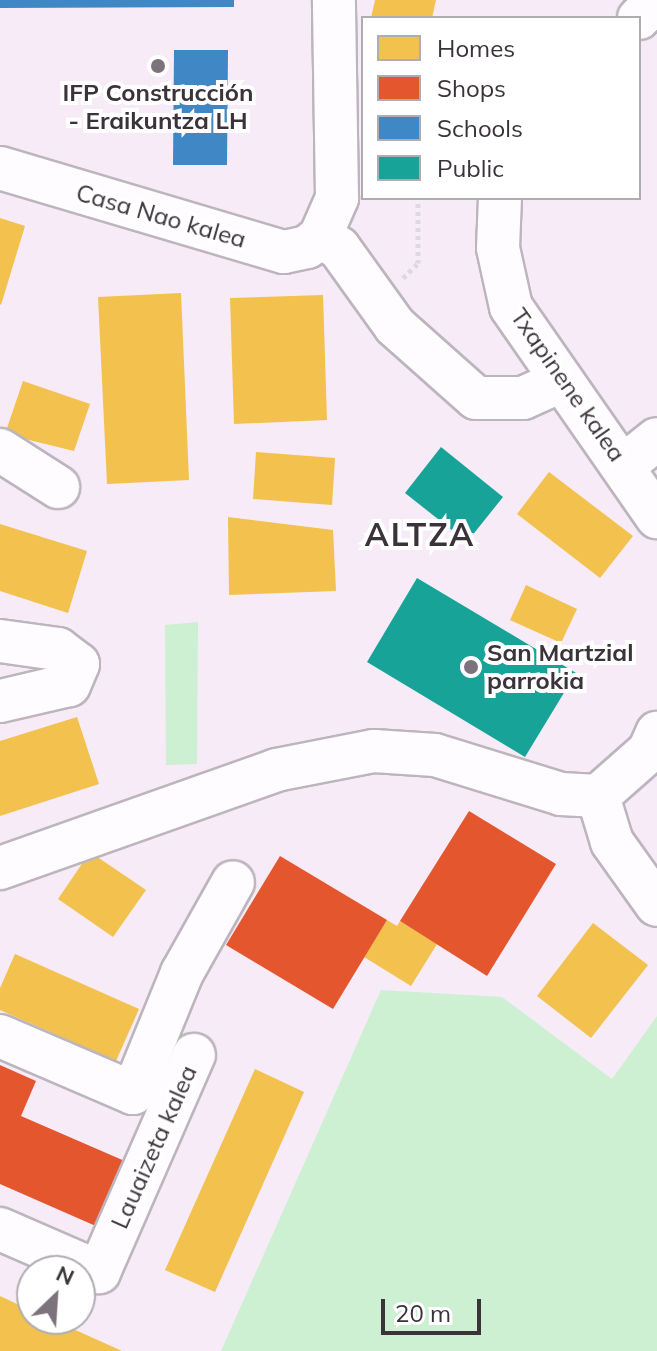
<!DOCTYPE html>
<html>
<head>
<meta charset="utf-8">
<style>
	body { margin:0 }
	#map { position:relative; width:657px; height:1351px; overflow:hidden; background:#f6ebf6; font-family:Mulish,sans-serif }
	div>[style] { position:absolute }
	[style*='--x'] { left:calc(var(--x)*1px); top:calc(var(--y)*1px); width:calc(var(--w)*1px); rotate:calc(var(--a)*1deg) }
	.green>* { inset:0; background:#cdf0d3 }
	.homes>* { inset:0; background:#f2c14e }
	.shops>* { inset:0; background:#e4572e }
	.schools>* { inset:0; background:#3f88c5 }
	.public>* { inset:0; background:#17a398 }
	.path>* { height:5px; margin-top:-2.5px; transform-origin:0; background:repeating-linear-gradient(90deg,#dddadd 0 4px,transparent 0 8px) }
	.roads { filter:drop-shadow(2px 0 #bdb5bd) drop-shadow(-2px 0 #bdb5bd) drop-shadow(0 2px #bdb5bd) drop-shadow(0 -2px #bdb5bd) }
	.minor>* { height:42px; margin:-21px; padding:0 21px; transform-origin:21px; border-radius:21px; background:#fefcfe }
	.dots>* { width:22px; height:22px; translate:-50% -50%; box-sizing:border-box; border:4px solid #fff; border-radius:50% }
	span { translate:-50% -50%; white-space:nowrap; text-align:center; line-height:1.15; -webkit-text-stroke:8px #fff; paint-order:stroke }
	.poi-label { font-size:24px; color:#3a333a; font-weight:700 }
	.left { translate:0 -50%; text-align:left }
	.street-label { font-size:24px; color:#3a333a }
	.district-label { font-size:32px; color:#3a333a; font-weight:700; letter-spacing:2px }
	.legend { position:absolute; left:361px; top:16px; width:280px; height:184px; box-sizing:border-box; background:#fff; border:2px solid #b0adb0; margin:0; padding:10px 14px; list-style:none; font-size:24px; color:#3a333a }
	.legend li { display:flex; align-items:center; gap:16px; height:40px }
	.legend b { width:40px; border:2px solid #b0adb0 }
	.north { position:absolute; left:16px; top:1255px; width:80px; height:80px; box-sizing:border-box; background:#fff; border:2px solid #b0adb0; border-radius:50%; rotate:25deg; font-size:22px; font-weight:700; line-height:32px; text-align:center; color:#3a333a }
	.north::after { content:''; display:block; margin:auto; width:28px; height:36px; background:#7c737c; clip-path:polygon(50% 0,100% 100%,50% 72%,0 100%) }
	.scale { position:absolute; left:381px; top:1299px; width:100px; height:36px; box-sizing:border-box; border:4px solid #3a333a; border-top:0; padding-left:10px; font-size:24px; line-height:28px; white-space:nowrap; color:#3a333a; -webkit-text-stroke:6px #fff; paint-order:stroke }
</style>
</head>
<body>
<div id="map">
	<div class="green">
		<i style="clip-path:polygon(198px 622px,197px 764px,166px 765px,165px 625px)"></i>
		<i style="clip-path:polygon(381px 990px,502px 997px,612px 1079px,657px 1016px,657px 1351px,221px 1351px)"></i>
	</div>
	<div class="homes">
		<i style="clip-path:polygon(375px 0,436px 0,432px 18px,371px 18px)"></i>
		<i style="clip-path:polygon(0 218px,25px 226px,1px 305px,0 304px)"></i>
		<i style="clip-path:polygon(181px 293px,189px 480px,107px 484px,98px 297px)"></i>
		<i style="clip-path:polygon(323px 295px,327px 420px,234px 424px,230px 298px)"></i>
		<i style="clip-path:polygon(23px 381px,90px 404px,74px 451px,5px 434px)"></i>
		<i style="clip-path:polygon(256px 452px,335px 458px,332px 505px,253px 499px)"></i>
		<i style="clip-path:polygon(549px 472px,633px 536px,600px 578px,517px 514px)"></i>
		<i style="clip-path:polygon(228px 517px,333px 530px,336px 591px,229px 595px)"></i>
		<i style="clip-path:polygon(0 524px,87px 551px,68px 613px,0 591px)"></i>
		<i style="clip-path:polygon(526px 585px,577px 609px,561px 643px,510px 620px)"></i>
		<i style="clip-path:polygon(77px 717px,99px 784px,0 816px,0 741px)"></i>
		<i style="clip-path:polygon(90px 852px,146px 890px,113px 937px,58px 899px)"></i>
		<i style="clip-path:polygon(387px 920px,397px 926px,400px 921px,437px 944px,411px 986px,364px 957px)"></i>
		<i style="clip-path:polygon(593px 923px,648px 965px,591px 1038px,537px 996px)"></i>
		<i style="clip-path:polygon(15px 954px,139px 1009px,116px 1061px,0 1010px,0 988px)"></i>
		<i style="clip-path:polygon(255px 1069px,304px 1092px,215px 1292px,165px 1270px)"></i>
		<i style="clip-path:polygon(0 1296px,32px 1311px,32px 1319px,51px 1319px,122px 1351px,0 1351px)"></i>
	</div>
	<div class="shops">
		<i style="clip-path:polygon(469px 811px,556px 864px,487px 976px,400px 921px)"></i>
		<i style="clip-path:polygon(280px 856px,387px 920px,333px 1009px,226px 945px)"></i>
		<i style="clip-path:polygon(0 1065px,36px 1081px,21px 1116px,127px 1162px,98px 1227px,0 1184px)"></i>
	</div>
	<div class="schools">
		<i style="clip-path:polygon(0 0,234px 0,234px 7px,0 8px)"></i>
		<i style="clip-path:polygon(174px 50px,228px 50px,227px 165px,173px 165px)"></i>
	</div>
	<div class="public">
		<i style="clip-path:polygon(441px 447px,503px 497px,467px 542px,405px 493px)"></i>
		<i style="clip-path:polygon(417px 578px,576px 673px,525px 757px,367px 662px)"></i>
	</div>
	<div class="path">
		<i style="--x:403;--y:278;--w:21;--a:-45"></i>
		<i style="--x:418;--y:263;--w:65;--a:-90"></i>
	</div>
	<div class="roads">
		<div class="minor">
			<i style="--x:639;--y:18;--w:25;--a:-43"></i>
			<i style="--x:0;--y:168;--w:296;--a:16.5"></i>
			<i style="--x:284;--y:252;--w:24;--a:-12"></i>
			<i style="--x:307;--y:247;--w:16;--a:-38"></i>
			<i style="--x:320;--y:237;--w:43;--a:-66.4"></i>
			<i style="--x:337;--y:198;--w:198;--a:-90.9"></i>
			<i style="--x:500;--y:198;--w:50;--a:92.3"></i>
			<i style="--x:498;--y:248;--w:60;--a:77.6"></i>
			<i style="--x:511;--y:307;--w:256;--a:55.2"></i>
			<i style="--x:320;--y:237;--w:22;--a:30"></i>
			<i style="--x:339;--y:248;--w:96;--a:54.3"></i>
			<i style="--x:395;--y:326;--w:108;--a:41.6"></i>
			<i style="--x:476;--y:398;--w:47;--a:0"></i>
			<i style="--x:523;--y:398;--w:39;--a:-24"></i>
			<i style="--x:0;--y:450;--w:69;--a:32.5"></i>
			<i style="--x:623;--y:466;--w:43;--a:-38.5"></i>
			<i style="--x:0;--y:641;--w:59;--a:7.9"></i>
			<i style="--x:58;--y:649;--w:25;--a:37"></i>
			<i style="--x:78;--y:664;--w:23;--a:113"></i>
			<i style="--x:69;--y:685;--w:71;--a:166.9"></i>
			<i style="--x:598;--y:796;--w:48;--a:73.1"></i>
			<i style="--x:612;--y:842;--w:77;--a:54.5"></i>
			<i style="--x:598;--y:796;--w:68;--a:-41.4"></i>
			<i style="--x:649;--y:751;--w:20;--a:-66"></i>
			<i style="--x:0;--y:868;--w:293;--a:-19.5"></i>
			<i style="--x:276;--y:770;--w:100;--a:-11"></i>
			<i style="--x:374;--y:751;--w:61;--a:3.8"></i>
			<i style="--x:435;--y:755;--w:132;--a:17.2"></i>
			<i style="--x:561;--y:794;--w:37;--a:3"></i>
			<i style="--x:0;--y:1036;--w:145;--a:23.2"></i>
			<i style="--x:133;--y:1093;--w:130;--a:-67.8"></i>
			<i style="--x:182;--y:973;--w:104;--a:-60.7"></i>
			<i style="--x:0;--y:1229;--w:108;--a:23.5"></i>
			<i style="--x:99;--y:1272;--w:237;--a:-66.4"></i>
		</div>
	</div>
	<div class="dots">
		<i style="left:158px;top:66px;background:#7c737c"></i>
		<i style="left:471px;top:667px;background:#7c737c"></i>
	</div>
	<div class="poi-label">
		<span style="left:158px;top:107px">IFP Construcción<br>- Eraikuntza LH</span>
		<span class="left" style="left:487px;top:667px">San Martzial<br>parrokia</span>
	</div>
	<div class="street-label">
		<span style="left:161px;top:216px;rotate:16deg">Casa Nao kalea</span>
		<span style="left:568px;top:385px;rotate:55deg">Txapinene kalea</span>
		<span style="left:154px;top:1147px;rotate:-66deg">Lauaizeta kalea</span>
	</div>
	<div class="district-label">
		<span style="left:420px;top:534px">ALTZA</span>
	</div>
	<ul class="legend">
	<li><b style="height:22px;background:#f2c14e"></b>Homes</li>
	<li><b style="height:22px;background:#e4572e"></b>Shops</li>
	<li><b style="height:22px;background:#3f88c5"></b>Schools</li>
	<li><b style="height:22px;background:#17a398"></b>Public</li>
	</ul>
	<div class="north">N</div>
	<div class="scale">20 m</div>
</div>
</body>
</html>
